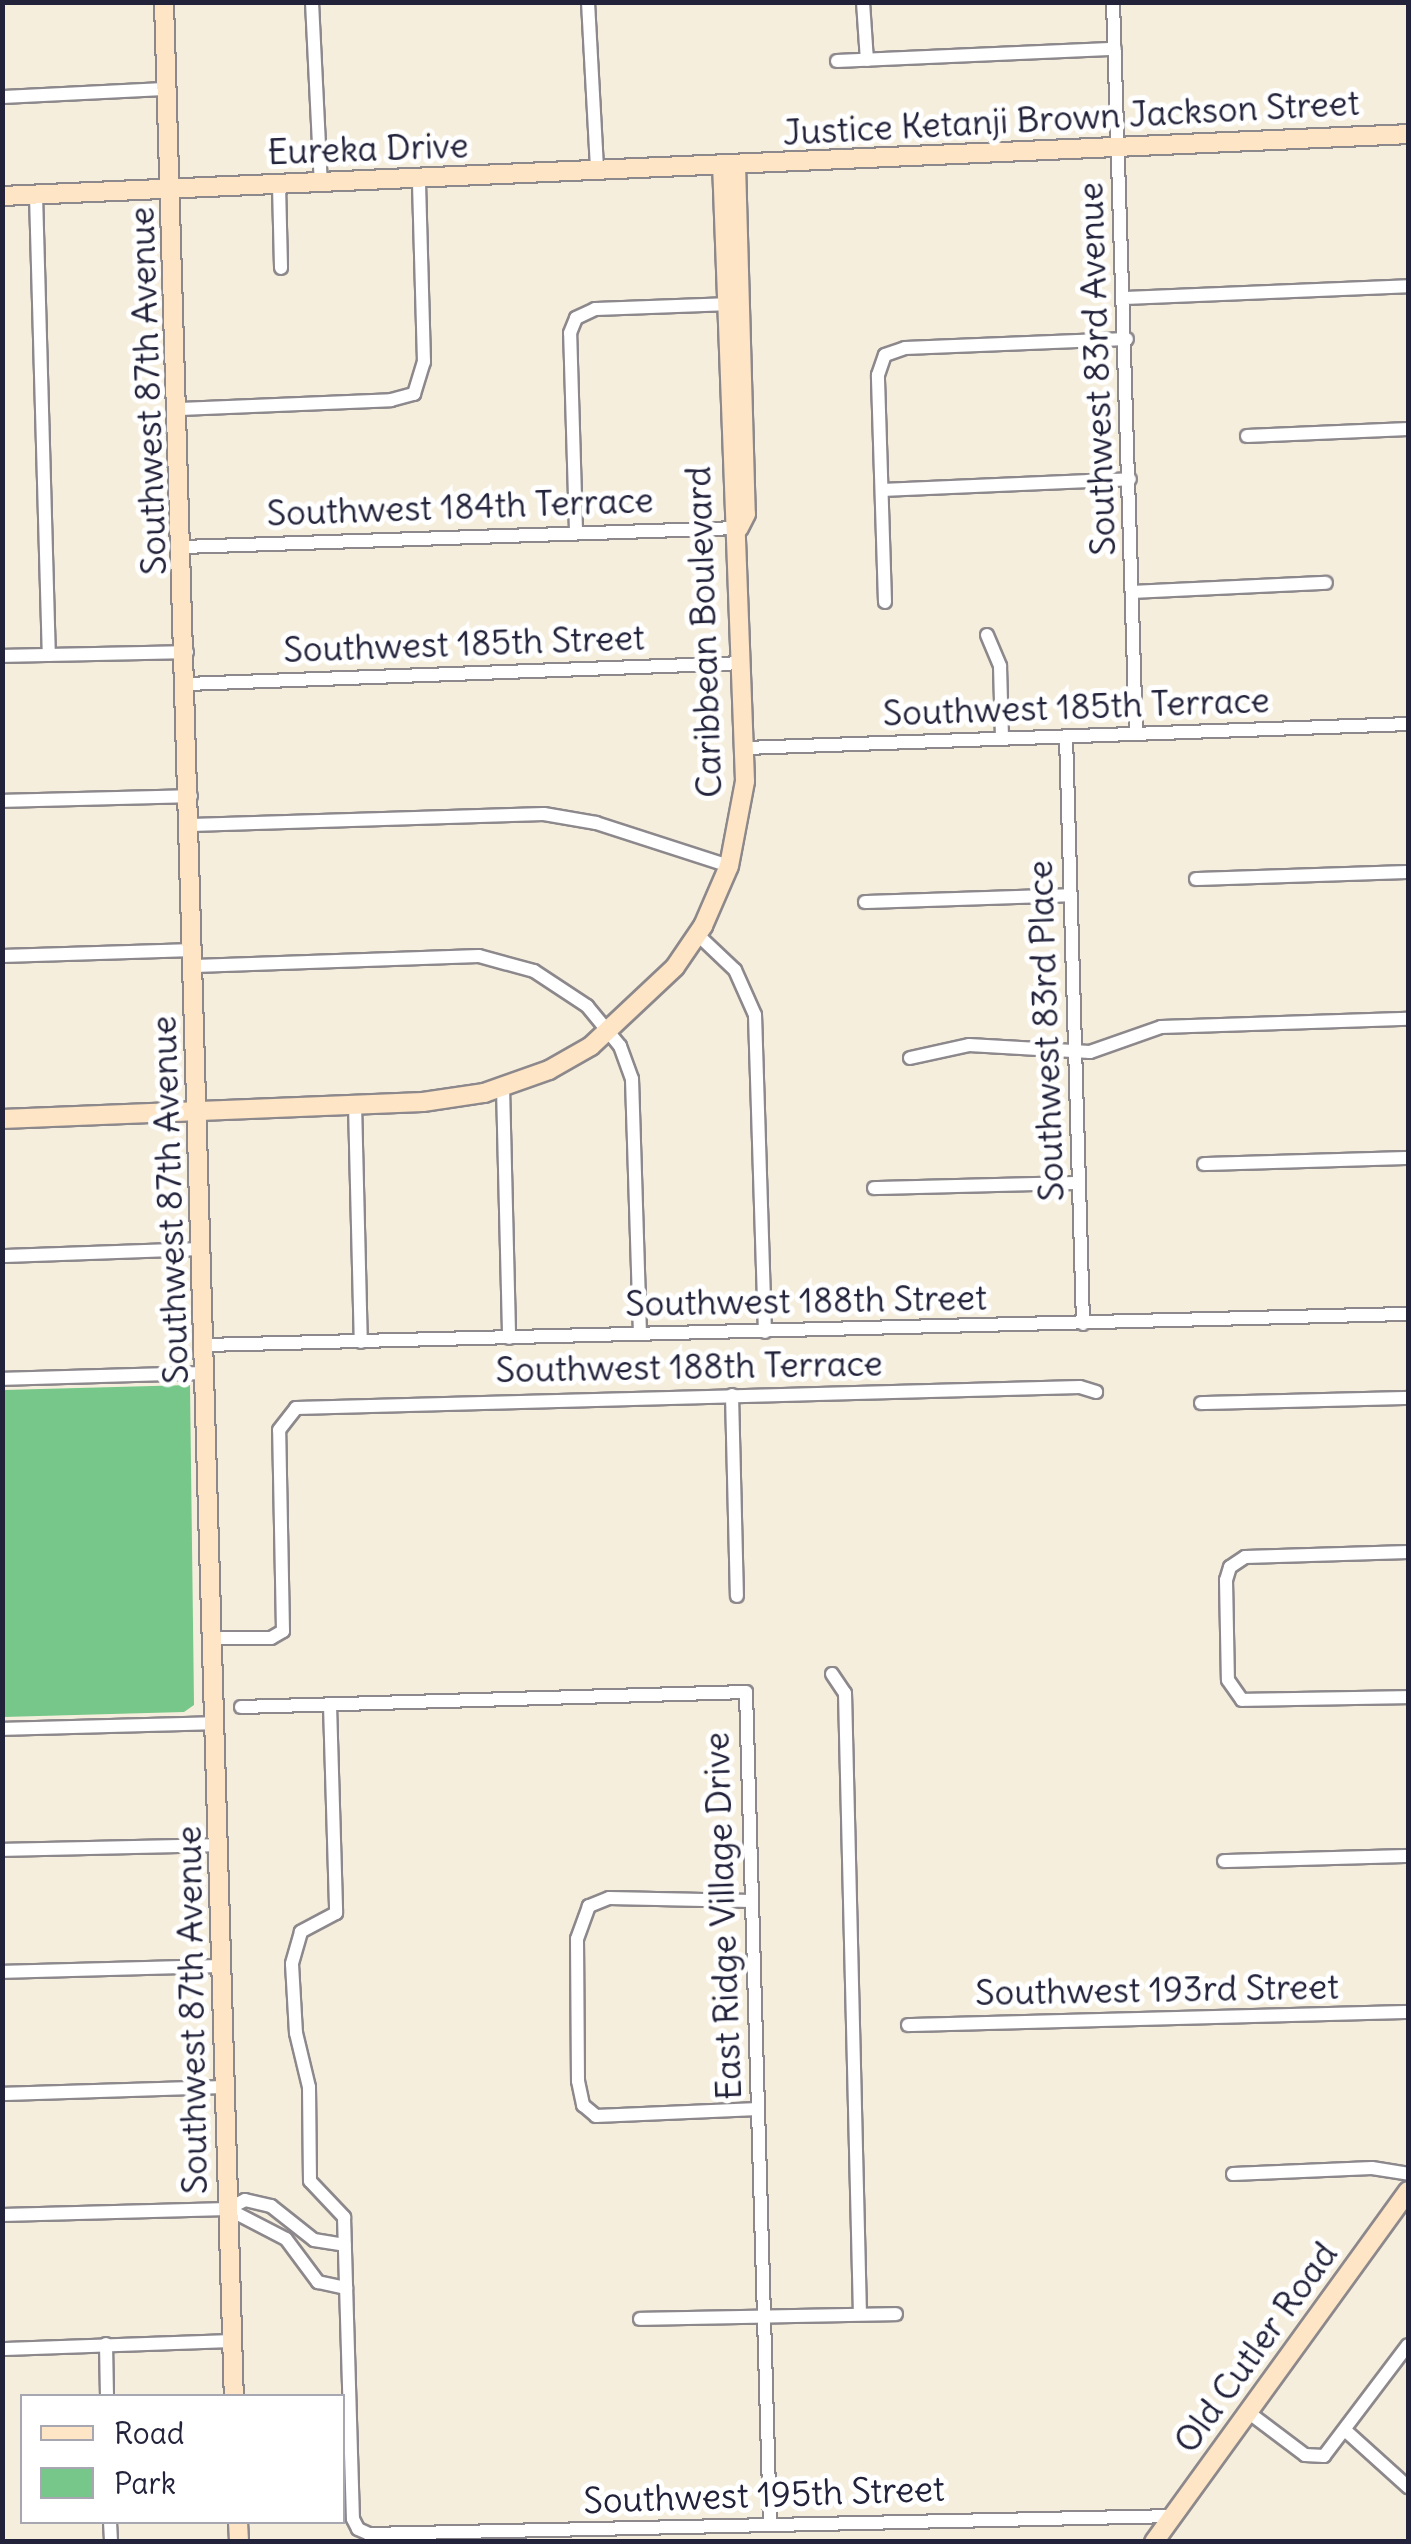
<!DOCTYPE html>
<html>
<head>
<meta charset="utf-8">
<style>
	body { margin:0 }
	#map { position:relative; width:1411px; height:2544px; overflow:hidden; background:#f6eedd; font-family:Delius,sans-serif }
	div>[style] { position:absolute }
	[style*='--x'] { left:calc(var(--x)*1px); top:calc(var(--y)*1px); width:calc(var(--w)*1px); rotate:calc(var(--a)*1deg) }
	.green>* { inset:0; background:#76c789 }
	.roads { filter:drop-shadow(2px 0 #8c888c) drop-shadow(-2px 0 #8c888c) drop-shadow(0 2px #8c888c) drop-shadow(0 -2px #8c888c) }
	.street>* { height:12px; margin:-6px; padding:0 6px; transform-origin:6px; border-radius:6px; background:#fff }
	.secondary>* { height:18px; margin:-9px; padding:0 9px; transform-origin:9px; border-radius:9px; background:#fde5c5 }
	span { translate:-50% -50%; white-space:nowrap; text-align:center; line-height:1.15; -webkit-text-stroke:10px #fff; paint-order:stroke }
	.street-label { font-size:35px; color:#22223b }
	.frame { position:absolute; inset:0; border:5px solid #22223b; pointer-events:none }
	.legend { position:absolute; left:20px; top:2394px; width:325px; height:130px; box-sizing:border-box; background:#fff; border:2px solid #a7a7b1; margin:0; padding:12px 18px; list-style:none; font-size:30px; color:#22223b }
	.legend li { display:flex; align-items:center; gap:20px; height:50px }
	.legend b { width:50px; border:2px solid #a7a7b1 }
</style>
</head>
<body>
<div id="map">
	<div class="green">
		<i style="clip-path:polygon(190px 1385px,194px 1705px,184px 1712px,3px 1717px,3px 1390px)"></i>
	</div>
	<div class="roads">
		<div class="street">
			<i style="--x:312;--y:2;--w:181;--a:87.2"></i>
			<i style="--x:588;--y:2;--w:168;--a:86.9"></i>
			<i style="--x:863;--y:2;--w:58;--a:86.1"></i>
			<i style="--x:1113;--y:2;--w:732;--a:88.2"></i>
			<i style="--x:837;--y:61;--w:278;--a:-2.5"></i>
			<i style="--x:2;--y:97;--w:166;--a:-2.8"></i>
			<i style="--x:279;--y:185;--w:83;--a:88.6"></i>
			<i style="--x:36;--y:195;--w:460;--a:88.4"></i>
			<i style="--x:1125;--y:298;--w:283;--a:-2.4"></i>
			<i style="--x:180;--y:409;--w:211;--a:-2.4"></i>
			<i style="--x:391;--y:400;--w:24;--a:-15"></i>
			<i style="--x:414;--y:394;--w:34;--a:-73"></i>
			<i style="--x:424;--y:362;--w:184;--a:-91.6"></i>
			<i style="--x:1247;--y:436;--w:161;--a:-2.5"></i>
			<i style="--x:882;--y:490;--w:248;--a:-2.5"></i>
			<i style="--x:576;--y:531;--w:198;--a:-91.7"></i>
			<i style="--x:570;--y:333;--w:16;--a:-68"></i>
			<i style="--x:576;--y:318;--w:21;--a:-25"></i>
			<i style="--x:595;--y:309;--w:137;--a:-2.1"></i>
			<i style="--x:183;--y:547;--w:556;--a:-1.96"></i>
			<i style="--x:1132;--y:592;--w:194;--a:-2.7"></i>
			<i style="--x:885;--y:602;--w:227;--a:-91.8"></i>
			<i style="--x:878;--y:375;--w:21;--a:-71"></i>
			<i style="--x:885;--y:355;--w:21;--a:-19"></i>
			<i style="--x:905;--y:348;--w:222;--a:-2.3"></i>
			<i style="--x:987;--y:635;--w:34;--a:67"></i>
			<i style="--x:1000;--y:666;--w:73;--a:88.4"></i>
			<i style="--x:2;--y:656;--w:185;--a:-1.2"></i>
			<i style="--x:187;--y:684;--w:556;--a:-2.16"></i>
			<i style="--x:1066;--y:736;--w:588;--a:88.34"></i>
			<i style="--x:745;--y:748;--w:663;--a:-2.07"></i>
			<i style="--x:2;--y:801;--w:189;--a:-1.5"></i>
			<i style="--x:191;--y:825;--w:353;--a:-1.8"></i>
			<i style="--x:544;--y:814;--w:53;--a:9.8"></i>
			<i style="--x:596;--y:823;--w:140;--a:17.9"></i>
			<i style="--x:1196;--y:879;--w:212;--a:-1.9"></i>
			<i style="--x:865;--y:902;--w:206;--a:-1.9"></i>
			<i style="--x:698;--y:935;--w:51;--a:43.4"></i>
			<i style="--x:735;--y:970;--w:49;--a:66"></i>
			<i style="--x:755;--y:1015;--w:317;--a:88.2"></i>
			<i style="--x:2;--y:956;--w:192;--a:-1.8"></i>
			<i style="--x:195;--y:966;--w:284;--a:-2"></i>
			<i style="--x:479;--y:956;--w:57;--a:15.3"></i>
			<i style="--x:534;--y:971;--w:64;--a:33.4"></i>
			<i style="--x:587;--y:1006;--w:52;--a:50.5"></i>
			<i style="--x:620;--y:1046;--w:35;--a:70"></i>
			<i style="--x:632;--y:1079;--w:255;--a:88.2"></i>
			<i style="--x:910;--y:1058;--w:60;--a:-12.4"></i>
			<i style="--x:969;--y:1045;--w:121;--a:3.3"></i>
			<i style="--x:1090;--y:1052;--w:75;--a:-19.4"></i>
			<i style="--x:1161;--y:1027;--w:247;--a:-1.9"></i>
			<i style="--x:503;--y:1087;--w:251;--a:88.6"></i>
			<i style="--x:355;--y:1104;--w:238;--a:88.6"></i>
			<i style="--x:1204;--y:1164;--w:204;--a:-1.7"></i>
			<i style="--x:874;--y:1188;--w:205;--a:-1.4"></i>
			<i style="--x:2;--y:1256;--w:200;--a:-2"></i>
			<i style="--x:205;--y:1345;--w:1203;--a:-1.48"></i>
			<i style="--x:2;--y:1379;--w:204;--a:-1.7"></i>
			<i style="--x:732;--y:1395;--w:201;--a:88.6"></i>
			<i style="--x:1201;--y:1403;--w:207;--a:-1.4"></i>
			<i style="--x:1408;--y:1552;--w:163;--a:178.2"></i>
			<i style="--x:1245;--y:1557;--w:18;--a:146"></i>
			<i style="--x:1230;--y:1567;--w:14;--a:107"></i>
			<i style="--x:1226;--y:1580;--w:100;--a:88.9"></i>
			<i style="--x:1228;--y:1680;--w:24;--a:55"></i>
			<i style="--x:1242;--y:1700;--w:166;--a:-1"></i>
			<i style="--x:213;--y:1638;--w:58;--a:0"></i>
			<i style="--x:271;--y:1638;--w:14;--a:-30"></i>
			<i style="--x:283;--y:1631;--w:201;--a:-91.1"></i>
			<i style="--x:279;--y:1430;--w:28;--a:-52"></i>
			<i style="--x:296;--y:1408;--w:784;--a:-1.53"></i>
			<i style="--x:1080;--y:1387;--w:17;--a:17"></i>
			<i style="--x:832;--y:1674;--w:23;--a:56"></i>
			<i style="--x:845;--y:1693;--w:621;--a:88.62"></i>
			<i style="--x:330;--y:1705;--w:208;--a:88.3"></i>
			<i style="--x:336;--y:1913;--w:40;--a:152"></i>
			<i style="--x:301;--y:1932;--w:33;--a:106"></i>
			<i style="--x:292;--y:1964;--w:69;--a:86.7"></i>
			<i style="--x:296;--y:2033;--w:56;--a:76.5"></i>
			<i style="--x:309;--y:2087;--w:94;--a:89.4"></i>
			<i style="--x:310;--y:2181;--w:50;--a:46.6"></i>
			<i style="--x:344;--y:2217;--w:302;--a:88.3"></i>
			<i style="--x:353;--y:2519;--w:11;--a:63"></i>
			<i style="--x:358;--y:2529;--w:12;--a:24"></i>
			<i style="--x:369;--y:2534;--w:803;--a:-1.28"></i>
			<i style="--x:241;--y:1707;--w:505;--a:-1.7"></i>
			<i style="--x:746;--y:1692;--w:832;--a:88.35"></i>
			<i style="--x:2;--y:1729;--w:213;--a:-1.6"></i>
			<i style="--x:2;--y:1850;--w:217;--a:-1.3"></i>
			<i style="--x:1224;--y:1861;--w:184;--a:-1.6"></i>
			<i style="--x:752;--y:1901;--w:143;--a:-178.8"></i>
			<i style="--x:609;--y:1898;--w:22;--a:158"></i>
			<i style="--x:589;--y:1906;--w:35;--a:110"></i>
			<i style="--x:577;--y:1939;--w:142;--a:89.6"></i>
			<i style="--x:578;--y:2081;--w:25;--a:78"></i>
			<i style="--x:583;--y:2105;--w:17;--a:40"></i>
			<i style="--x:596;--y:2116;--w:162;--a:-2.5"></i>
			<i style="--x:2;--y:1972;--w:221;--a:-1.6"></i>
			<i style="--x:908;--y:2025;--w:500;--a:-1.49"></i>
			<i style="--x:2;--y:2094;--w:224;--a:-1.8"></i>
			<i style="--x:1233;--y:2174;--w:139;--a:-2.5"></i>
			<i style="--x:1372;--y:2168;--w:36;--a:9"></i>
			<i style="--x:228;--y:2209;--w:65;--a:27.3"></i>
			<i style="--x:286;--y:2239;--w:54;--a:53.3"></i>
			<i style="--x:318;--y:2282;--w:29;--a:12"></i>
			<i style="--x:2;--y:2215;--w:226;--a:-1.5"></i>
			<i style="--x:228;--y:2209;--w:19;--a:-28"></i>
			<i style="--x:245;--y:2200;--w:27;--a:13"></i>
			<i style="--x:271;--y:2206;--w:55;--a:38.3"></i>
			<i style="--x:314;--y:2240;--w:31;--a:9"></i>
			<i style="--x:640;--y:2319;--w:256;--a:-1.1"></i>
			<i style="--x:106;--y:2344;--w:52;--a:88.9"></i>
			<i style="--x:2;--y:2349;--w:231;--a:-2"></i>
			<i style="--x:1248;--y:2412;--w:71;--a:37"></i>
			<i style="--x:1305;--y:2455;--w:19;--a:3"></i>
			<i style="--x:1324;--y:2456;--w:139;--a:-52.9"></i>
			<i style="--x:1346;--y:2431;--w:84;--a:42.1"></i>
			<i style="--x:110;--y:2522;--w:20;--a:87"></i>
		</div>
		<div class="secondary">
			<i style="--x:164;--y:2;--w:2395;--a:88.33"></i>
			<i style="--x:736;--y:164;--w:350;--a:88.4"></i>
			<i style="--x:746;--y:514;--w:16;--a:117"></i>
			<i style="--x:2;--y:196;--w:1407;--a:-2.52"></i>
			<i style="--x:2;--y:1119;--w:421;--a:-2.3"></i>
			<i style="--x:423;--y:1102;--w:62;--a:-8.4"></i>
			<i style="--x:484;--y:1093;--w:69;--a:-19.5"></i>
			<i style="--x:549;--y:1070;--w:48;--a:-29.7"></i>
			<i style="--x:591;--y:1046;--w:115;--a:-43.2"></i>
			<i style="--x:675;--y:967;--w:50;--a:-55.7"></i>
			<i style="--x:703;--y:926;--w:65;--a:-66.6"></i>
			<i style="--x:729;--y:866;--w:86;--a:-79.3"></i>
			<i style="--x:745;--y:781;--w:617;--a:-92.13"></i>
			<i style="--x:238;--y:2522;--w:20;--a:87"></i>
			<i style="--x:1154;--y:2542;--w:433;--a:-54.1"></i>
		</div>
	</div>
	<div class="street-label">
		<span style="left:1071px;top:117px;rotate:-3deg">Justice Ketanji Brown Jackson Street</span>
		<span style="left:368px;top:148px;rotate:-2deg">Eureka Drive</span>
		<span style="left:1096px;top:369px;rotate:-92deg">Southwest 83rd Avenue</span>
		<span style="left:147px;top:391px;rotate:-92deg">Southwest 87th Avenue</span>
		<span style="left:460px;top:506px;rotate:-2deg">Southwest 184th Terrace</span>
		<span style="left:703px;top:632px;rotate:-92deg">Caribbean Boulevard</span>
		<span style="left:464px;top:643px;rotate:-2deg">Southwest 185th Street</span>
		<span style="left:1076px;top:706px;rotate:-2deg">Southwest 185th Terrace</span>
		<span style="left:1045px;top:1031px;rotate:-92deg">Southwest 83rd Place</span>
		<span style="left:169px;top:1200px;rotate:-92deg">Southwest 87th Avenue</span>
		<span style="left:806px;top:1300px;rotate:-1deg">Southwest 188th Street</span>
		<span style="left:689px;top:1366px;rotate:-1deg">Southwest 188th Terrace</span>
		<span style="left:722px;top:1916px;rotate:-92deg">East Ridge Village Drive</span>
		<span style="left:1157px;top:1989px;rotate:-1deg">Southwest 193rd Street</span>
		<span style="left:191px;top:2010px;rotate:-91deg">Southwest 87th Avenue</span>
		<span style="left:1255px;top:2347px;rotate:-54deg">Old Cutler Road</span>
		<span style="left:764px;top:2494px;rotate:-2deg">Southwest 195th Street</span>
	</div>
	<div class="frame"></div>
	<ul class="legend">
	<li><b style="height:12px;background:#fde5c5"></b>Road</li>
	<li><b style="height:28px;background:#76c789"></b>Park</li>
	</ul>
</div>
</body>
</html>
